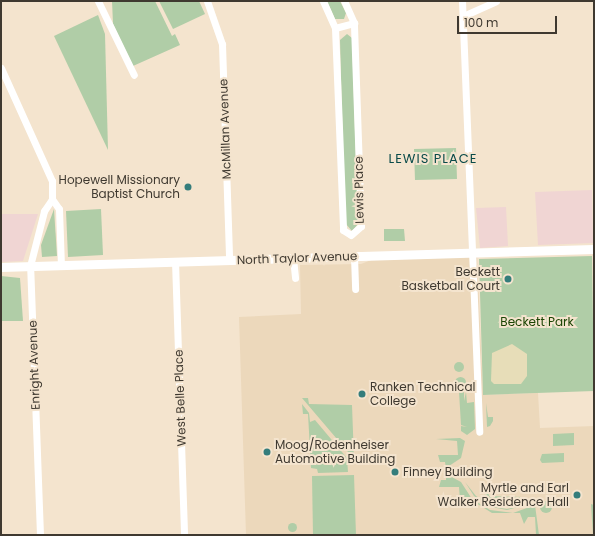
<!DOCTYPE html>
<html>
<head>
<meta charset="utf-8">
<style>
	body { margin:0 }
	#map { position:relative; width:595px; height:536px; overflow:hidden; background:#f4e4ce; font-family:Poppins,sans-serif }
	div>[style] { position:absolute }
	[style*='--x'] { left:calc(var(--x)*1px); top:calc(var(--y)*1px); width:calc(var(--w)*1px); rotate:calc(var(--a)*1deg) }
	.commercial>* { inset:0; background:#f0d5d3 }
	.built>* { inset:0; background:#ecd8bb }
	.green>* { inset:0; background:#b0cda7 }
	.round { border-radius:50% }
	.sand>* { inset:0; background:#e7ddb8 }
	.minor>* { height:7px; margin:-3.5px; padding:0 3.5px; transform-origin:3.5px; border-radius:3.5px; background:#fff }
	.tertiary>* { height:9px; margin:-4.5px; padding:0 4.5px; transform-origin:4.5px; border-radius:4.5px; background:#fff }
	.dots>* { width:11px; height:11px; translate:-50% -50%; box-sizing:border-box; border:2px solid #f4e4ce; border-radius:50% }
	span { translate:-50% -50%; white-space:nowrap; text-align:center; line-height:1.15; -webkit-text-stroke:4px #f4e4ce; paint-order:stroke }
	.street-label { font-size:12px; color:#3f3930 }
	.poi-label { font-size:12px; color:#3f3930 }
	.right { translate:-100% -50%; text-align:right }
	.left { translate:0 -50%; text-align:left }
	.park-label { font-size:12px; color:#1b4504 }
	.neighbourhood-label { font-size:13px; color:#094a49; letter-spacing:1px }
	.frame { position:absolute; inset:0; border:2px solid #3f3930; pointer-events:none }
	.scale { position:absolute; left:457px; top:16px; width:100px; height:18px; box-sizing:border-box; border:2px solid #3f3930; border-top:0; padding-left:5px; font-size:12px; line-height:14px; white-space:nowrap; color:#3f3930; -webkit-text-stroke:3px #f4e4ce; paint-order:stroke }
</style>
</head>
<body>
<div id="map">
	<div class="commercial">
		<i style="clip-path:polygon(592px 190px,593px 243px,538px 245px,535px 192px)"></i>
		<i style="clip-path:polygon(506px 207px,508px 246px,480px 248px,476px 208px)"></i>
		<i style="clip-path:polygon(1px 214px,38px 214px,23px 261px,1px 262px)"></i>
	</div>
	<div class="built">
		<i style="clip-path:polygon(477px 252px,483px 395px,538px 393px,540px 428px,594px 426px,594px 535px,246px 535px,239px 317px,301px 314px,300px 265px,361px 264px,384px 255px)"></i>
	</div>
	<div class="green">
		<i style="clip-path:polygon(112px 1px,155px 1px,172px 36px,175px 34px,180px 45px,133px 66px,113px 24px)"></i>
		<i style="clip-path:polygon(159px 1px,199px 1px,205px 14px,173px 29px)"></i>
		<i style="clip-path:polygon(327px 1px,340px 1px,346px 13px,344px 19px,335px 19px)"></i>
		<i style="clip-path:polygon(98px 15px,105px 34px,108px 150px,54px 36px)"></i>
		<i style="clip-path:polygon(347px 34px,352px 38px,358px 224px,352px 231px,345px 223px,340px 40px)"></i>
		<i style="clip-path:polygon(456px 148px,457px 179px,415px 180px,414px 149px)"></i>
		<i style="clip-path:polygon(54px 209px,57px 256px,42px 257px,41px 245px)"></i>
		<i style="clip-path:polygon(101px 209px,103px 255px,68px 257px,66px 211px)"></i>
		<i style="clip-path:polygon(384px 229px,404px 229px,405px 241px,384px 241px)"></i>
		<i style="clip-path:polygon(592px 256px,594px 391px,483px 395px,479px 259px)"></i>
		<i style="clip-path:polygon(1px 276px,20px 278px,23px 321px,1px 321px)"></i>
		<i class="round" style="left:454px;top:362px;width:10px;height:10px"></i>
		<i class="round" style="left:454.5px;top:376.5px;width:11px;height:11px"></i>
		<i style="clip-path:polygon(464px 391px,464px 401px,466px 392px,467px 403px,474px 402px,475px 429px,467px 435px,461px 431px,461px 426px,467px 427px,461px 425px,459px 392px)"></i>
		<i style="clip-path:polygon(302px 398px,308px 398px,309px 404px,352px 405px,354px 459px)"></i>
		<i style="clip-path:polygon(486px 403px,488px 417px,493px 417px,493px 421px,490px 426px,487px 427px)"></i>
		<i style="clip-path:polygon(302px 404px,309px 413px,310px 422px,315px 420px,347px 458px,348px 472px,318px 473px,317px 469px,311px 468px,308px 414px,303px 414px)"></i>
		<i style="clip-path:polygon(574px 433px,574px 445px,553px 446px,553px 434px)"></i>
		<i style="clip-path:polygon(460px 438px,465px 441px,461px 458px,446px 468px,445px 462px,440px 462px,438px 455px,458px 455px,457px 441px,436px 439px)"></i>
		<i style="clip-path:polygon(564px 453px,564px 462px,542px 463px,540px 460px,542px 454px)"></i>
		<i style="clip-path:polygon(446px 474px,461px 482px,472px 499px,490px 510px,513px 513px,535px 505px,539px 535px,536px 535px,535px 517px,528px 517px,524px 524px,520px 513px,492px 513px,476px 503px,471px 508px,470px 502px,460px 501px,459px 487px,439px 487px,441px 480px,446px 480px)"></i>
		<i style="clip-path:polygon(354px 475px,356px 535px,313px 535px,312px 476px)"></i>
		<i style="clip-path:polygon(465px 482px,476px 496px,494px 507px,507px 509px,529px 504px,507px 510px,491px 507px,474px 496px)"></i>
		<i style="clip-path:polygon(488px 491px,489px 496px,522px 497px,517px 501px,500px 501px,490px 498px,483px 493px)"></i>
		<i class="round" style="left:540px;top:501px;width:12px;height:12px"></i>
		<i style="clip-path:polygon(591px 504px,594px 505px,594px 535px,593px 535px)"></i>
		<i class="round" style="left:287.5px;top:522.5px;width:9px;height:9px"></i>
	</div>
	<div class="sand">
		<i style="clip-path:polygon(512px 344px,527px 354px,527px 376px,521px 384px,494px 384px,491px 381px,492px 353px)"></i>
	</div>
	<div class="minor">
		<i style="--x:98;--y:1;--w:82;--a:64.1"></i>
		<i style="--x:207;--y:1;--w:46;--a:70.8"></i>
		<i style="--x:222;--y:44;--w:216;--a:88.1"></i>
		<i style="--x:323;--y:1;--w:30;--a:66"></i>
		<i style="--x:335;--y:28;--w:202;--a:87.7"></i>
		<i style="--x:343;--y:230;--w:9;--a:32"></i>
		<i style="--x:351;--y:235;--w:13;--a:-42"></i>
		<i style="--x:361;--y:226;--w:203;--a:-92"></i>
		<i style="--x:354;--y:23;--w:24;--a:-114"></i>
		<i style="--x:462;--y:1;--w:431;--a:87.7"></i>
		<i style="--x:463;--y:16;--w:36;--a:-24"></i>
		<i style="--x:335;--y:28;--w:20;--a:-15"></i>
		<i style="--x:1;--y:68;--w:124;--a:65.7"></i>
		<i style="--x:52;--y:181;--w:18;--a:90"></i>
		<i style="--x:52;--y:199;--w:12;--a:55"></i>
		<i style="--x:59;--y:209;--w:56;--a:88"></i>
		<i style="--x:354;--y:256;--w:33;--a:88"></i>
		<i style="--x:293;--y:258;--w:20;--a:84"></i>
		<i style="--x:175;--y:261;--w:274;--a:88.1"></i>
		<i style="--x:40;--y:535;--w:269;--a:-92.1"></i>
		<i style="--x:30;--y:266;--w:57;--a:-75.7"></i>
		<i style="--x:44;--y:211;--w:14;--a:-56"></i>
	</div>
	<div class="tertiary">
		<i style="--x:1;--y:267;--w:593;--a:-1.74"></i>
	</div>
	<div class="dots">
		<i style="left:188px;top:187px;background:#347d7b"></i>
		<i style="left:508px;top:279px;background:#347d7b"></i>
		<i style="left:362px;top:394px;background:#347d7b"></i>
		<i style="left:267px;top:452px;background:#347d7b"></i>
		<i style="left:395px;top:472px;background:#347d7b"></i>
		<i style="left:577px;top:495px;background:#347d7b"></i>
	</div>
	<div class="street-label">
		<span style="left:225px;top:129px;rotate:-92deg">McMillan Avenue</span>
		<span style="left:359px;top:190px;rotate:-91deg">Lewis Place</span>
		<span style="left:297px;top:258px;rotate:-2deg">North Taylor Avenue</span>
		<span style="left:34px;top:365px;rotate:-92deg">Enright Avenue</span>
		<span style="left:180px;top:398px;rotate:-92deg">West Belle Place</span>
	</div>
	<div class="poi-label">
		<span class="right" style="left:180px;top:187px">Hopewell Missionary<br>Baptist Church</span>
		<span class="right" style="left:500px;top:279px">Beckett<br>Basketball Court</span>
		<span class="left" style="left:370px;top:394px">Ranken Technical<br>College</span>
		<span class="left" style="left:275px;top:452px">Moog/Rodenheiser<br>Automotive Building</span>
		<span class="left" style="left:403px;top:472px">Finney Building</span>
		<span class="right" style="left:569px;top:495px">Myrtle and Earl<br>Walker Residence Hall</span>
	</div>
	<div class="park-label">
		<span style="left:537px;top:322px">Beckett Park</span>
	</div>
	<div class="neighbourhood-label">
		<span style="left:433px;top:159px">LEWIS PLACE</span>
	</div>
	<div class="frame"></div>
	<div class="scale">100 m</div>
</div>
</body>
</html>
